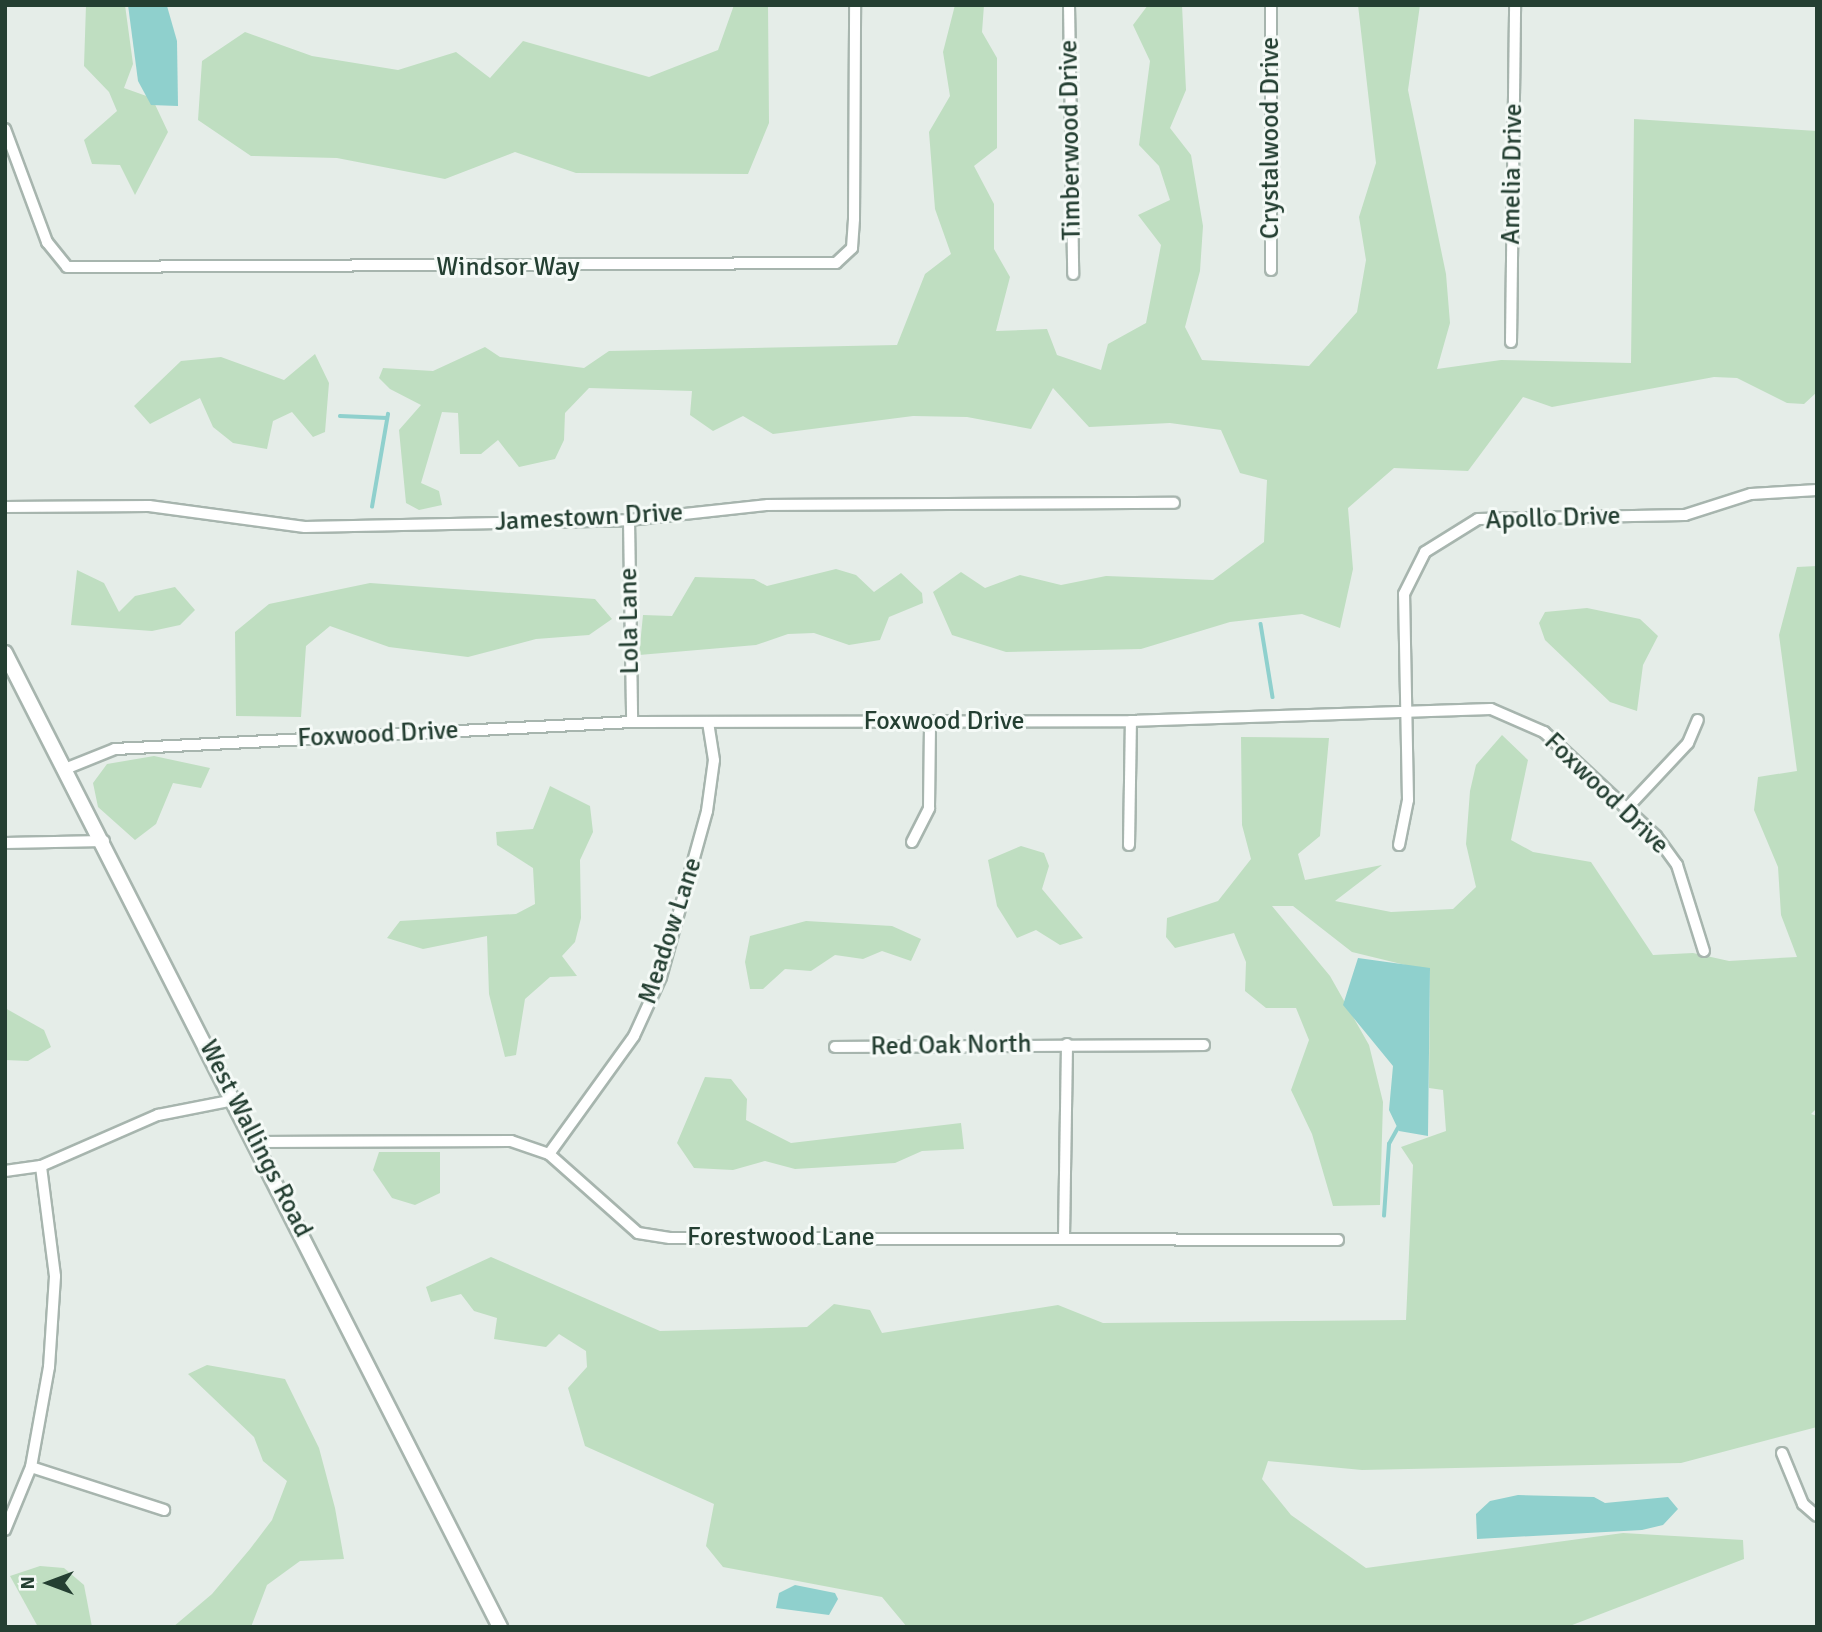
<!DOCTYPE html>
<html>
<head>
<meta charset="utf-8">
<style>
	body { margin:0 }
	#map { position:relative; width:1822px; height:1632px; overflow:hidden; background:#e5ede8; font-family:Signika,sans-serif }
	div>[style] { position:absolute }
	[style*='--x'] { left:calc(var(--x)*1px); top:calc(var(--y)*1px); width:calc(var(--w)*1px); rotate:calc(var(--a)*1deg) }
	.green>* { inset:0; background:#bfdec1 }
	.water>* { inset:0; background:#8fd0cd }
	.stream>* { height:3.5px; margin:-1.75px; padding:0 1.75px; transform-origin:1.75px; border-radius:1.75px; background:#8fd0cd }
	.roads { filter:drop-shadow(2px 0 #a7b5ae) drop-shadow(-2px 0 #a7b5ae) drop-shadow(0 2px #a7b5ae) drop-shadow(0 -2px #a7b5ae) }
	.minor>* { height:10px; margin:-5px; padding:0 5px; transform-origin:5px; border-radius:5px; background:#fff }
	.tertiary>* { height:14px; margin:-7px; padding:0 7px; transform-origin:7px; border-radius:7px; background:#fff }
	span { translate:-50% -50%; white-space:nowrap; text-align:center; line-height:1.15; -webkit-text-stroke:6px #f5faf7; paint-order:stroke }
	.street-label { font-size:26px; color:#243f32 }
	.frame { position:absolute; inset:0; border:7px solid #243f32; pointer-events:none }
	.north { position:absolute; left:14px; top:1548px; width:70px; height:70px; -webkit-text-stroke:5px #f5faf7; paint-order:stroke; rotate:270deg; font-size:19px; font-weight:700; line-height:28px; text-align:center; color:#243f32 }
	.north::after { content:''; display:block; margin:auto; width:24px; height:32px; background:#243f32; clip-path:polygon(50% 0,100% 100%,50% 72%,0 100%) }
</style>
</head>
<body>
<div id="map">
	<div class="green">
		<i style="clip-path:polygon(86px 5px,125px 5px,133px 64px,124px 88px,152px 98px,168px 132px,135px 195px,120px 165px,92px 164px,84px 140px,117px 111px,109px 92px,84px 66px)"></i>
		<i style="clip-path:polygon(734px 5px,768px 5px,769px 123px,748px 174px,576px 173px,515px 152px,445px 179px,337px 158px,251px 156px,198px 120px,202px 61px,245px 32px,312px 56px,398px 70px,456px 52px,490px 78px,523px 41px,649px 77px,718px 50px)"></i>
		<i style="clip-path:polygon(955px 5px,984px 5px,982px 32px,997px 58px,997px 148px,974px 166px,994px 204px,994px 249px,1010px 277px,996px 331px,1047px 329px,1057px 355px,1101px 370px,1108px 344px,1146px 323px,1161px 245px,1138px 215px,1170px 200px,1159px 166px,1139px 145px,1150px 61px,1133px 25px,1148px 5px,1182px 5px,1186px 90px,1170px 128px,1191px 155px,1203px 226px,1200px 271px,1185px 327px,1202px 360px,1309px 366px,1357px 312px,1366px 260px,1359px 217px,1376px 163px,1358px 5px,1420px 5px,1408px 90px,1446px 274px,1450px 323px,1437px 369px,1501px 360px,1631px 363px,1634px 119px,1817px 131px,1817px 392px,1804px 404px,1787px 403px,1737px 378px,1714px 377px,1552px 407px,1523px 397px,1468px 471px,1394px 468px,1348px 508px,1353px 569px,1340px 628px,1302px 614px,1230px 622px,1141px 649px,1006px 652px,952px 635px,933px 592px,961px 572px,985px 588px,1020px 575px,1061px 585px,1106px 576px,1213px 580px,1264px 542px,1267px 480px,1240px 473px,1221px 430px,1170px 423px,1089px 427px,1053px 388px,1031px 429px,967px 417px,913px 416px,773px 434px,743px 416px,713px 431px,690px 415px,692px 391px,589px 388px,565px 413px,564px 440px,555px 459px,519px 467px,498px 440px,481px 454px,460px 454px,458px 413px,442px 412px,421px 483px,439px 491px,442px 505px,419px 510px,406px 503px,399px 430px,421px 405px,390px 389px,379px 378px,383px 368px,433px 371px,485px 347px,500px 357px,584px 368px,609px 351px,897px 345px,925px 274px,951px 254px,935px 209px,929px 132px,950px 96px,943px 52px)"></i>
		<i style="clip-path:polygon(315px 354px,329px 383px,325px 432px,313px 437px,292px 412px,273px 421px,267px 449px,233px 443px,213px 427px,200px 398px,150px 424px,134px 406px,181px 361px,221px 357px,284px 380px)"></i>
		<i style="clip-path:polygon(1817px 566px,1817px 1108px,1811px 1114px,1817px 1116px,1817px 1427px,1681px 1463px,1362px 1470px,1268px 1461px,1262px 1479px,1291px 1515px,1366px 1568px,1623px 1533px,1743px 1540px,1744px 1559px,1567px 1627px,907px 1627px,882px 1597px,723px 1567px,706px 1546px,714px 1504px,585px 1446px,568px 1388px,587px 1367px,586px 1351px,559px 1334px,546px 1347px,494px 1339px,497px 1318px,474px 1311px,461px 1294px,431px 1302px,426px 1287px,491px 1257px,660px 1331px,807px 1327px,834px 1304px,870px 1310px,882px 1333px,1058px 1305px,1103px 1323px,1406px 1320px,1413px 1165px,1401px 1147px,1446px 1131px,1443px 1090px,1429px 1088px,1430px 971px,1352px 952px,1293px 906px,1272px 906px,1330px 976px,1369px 1045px,1383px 1102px,1380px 1205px,1333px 1206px,1312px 1134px,1291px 1090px,1309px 1040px,1296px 1008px,1266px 1008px,1245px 991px,1246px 962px,1234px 933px,1175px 948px,1166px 937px,1167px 918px,1218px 901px,1251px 859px,1242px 825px,1241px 737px,1329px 738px,1320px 836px,1298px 854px,1305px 880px,1382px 865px,1335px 901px,1391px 912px,1453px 909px,1476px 887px,1466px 844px,1470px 791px,1476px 765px,1502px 735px,1528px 760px,1511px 840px,1533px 852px,1591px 862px,1653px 955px,1693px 953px,1729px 961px,1797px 957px,1781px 915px,1778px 867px,1754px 810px,1758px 777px,1797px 771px,1779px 635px,1797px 567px)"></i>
		<i style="clip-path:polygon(836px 569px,856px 575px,874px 592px,901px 573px,922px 593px,923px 603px,889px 617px,880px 640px,849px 645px,814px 633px,788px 634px,756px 645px,639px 655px,643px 615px,672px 616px,695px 577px,754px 579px,767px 586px)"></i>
		<i style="clip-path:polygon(77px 570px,104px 583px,119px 612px,135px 596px,175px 587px,195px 610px,180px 625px,152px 631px,71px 625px)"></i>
		<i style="clip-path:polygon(370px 583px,595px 599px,612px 619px,589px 635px,536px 639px,468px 657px,389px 647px,330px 626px,306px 646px,301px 717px,236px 716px,235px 632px,269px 604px)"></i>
		<i style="clip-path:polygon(1587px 608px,1640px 619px,1658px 636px,1643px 665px,1637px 711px,1610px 702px,1545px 640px,1539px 623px,1545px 612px)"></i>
		<i style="clip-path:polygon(154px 756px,210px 768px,201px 788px,173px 783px,156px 824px,135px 840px,98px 807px,93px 783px,107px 764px)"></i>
		<i style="clip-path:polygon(550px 786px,590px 806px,593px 832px,580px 860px,581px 918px,575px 942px,562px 956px,577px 976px,550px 977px,525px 999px,516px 1055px,505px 1057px,489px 994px,487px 936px,423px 949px,387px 938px,400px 921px,516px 914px,535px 904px,533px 868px,497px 845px,496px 832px,533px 829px)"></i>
		<i style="clip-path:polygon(1021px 846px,1044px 853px,1049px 866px,1042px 889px,1083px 938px,1060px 945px,1036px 930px,1017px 938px,997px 906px,988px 860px)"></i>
		<i style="clip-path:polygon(806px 921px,892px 926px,921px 939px,911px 961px,882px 951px,863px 959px,835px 955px,811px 971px,785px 969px,763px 989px,750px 989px,745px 962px,750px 936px)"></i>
		<i style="clip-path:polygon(5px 1008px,44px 1030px,51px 1047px,28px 1061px,5px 1060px)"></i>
		<i style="clip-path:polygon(705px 1077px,731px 1079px,747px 1099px,746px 1120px,791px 1143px,961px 1123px,964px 1149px,922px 1151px,895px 1163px,795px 1169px,765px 1161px,733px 1170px,694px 1168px,677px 1143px)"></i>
		<i style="clip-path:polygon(379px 1152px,440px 1152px,440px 1193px,415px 1205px,392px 1198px,373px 1170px)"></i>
		<i style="clip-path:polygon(207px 1365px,285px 1379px,319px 1448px,335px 1508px,344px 1559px,300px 1561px,267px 1585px,251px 1627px,173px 1627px,212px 1594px,250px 1549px,272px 1520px,287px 1481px,263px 1461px,254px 1437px,188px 1374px)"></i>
		<i style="clip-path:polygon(40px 1566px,64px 1568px,84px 1585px,92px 1627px,38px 1627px,10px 1576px)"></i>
	</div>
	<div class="water">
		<i style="clip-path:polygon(128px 5px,167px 6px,177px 41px,178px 106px,151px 105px,138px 81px)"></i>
		<i style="clip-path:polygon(1358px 958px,1430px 968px,1428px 1136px,1399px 1131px,1389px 1110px,1393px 1066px,1343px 1005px)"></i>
		<i style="clip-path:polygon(1518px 1495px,1594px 1497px,1605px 1503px,1668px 1497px,1678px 1509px,1663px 1525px,1642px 1530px,1477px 1539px,1476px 1514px,1490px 1501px)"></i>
		<i style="clip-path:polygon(795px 1585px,835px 1593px,838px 1599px,829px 1615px,776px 1608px,779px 1593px)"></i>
	</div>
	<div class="stream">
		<i style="--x:340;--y:416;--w:47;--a:2.4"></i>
		<i style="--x:372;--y:507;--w:94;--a:-80.2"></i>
		<i style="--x:1261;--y:624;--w:74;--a:80.7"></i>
		<i style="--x:1384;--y:1216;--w:72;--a:-86"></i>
		<i style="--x:1389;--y:1144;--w:18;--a:-61"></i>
	</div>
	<div class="roads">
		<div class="minor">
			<i style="--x:1069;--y:5;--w:269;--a:89.1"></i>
			<i style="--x:1271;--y:5;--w:265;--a:90"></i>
			<i style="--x:5;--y:129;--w:121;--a:69.6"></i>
			<i style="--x:47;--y:242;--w:32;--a:51"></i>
			<i style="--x:67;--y:267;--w:769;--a:-0.3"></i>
			<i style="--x:836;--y:263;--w:22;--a:-43"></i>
			<i style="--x:852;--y:248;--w:29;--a:-86"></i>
			<i style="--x:854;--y:219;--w:214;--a:-89.7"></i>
			<i style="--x:1511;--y:342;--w:337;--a:-89.3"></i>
			<i style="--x:5;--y:507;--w:144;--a:-0.4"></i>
			<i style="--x:149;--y:506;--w:157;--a:7.7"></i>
			<i style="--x:305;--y:527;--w:324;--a:-1.2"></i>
			<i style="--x:629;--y:520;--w:140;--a:-6.2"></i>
			<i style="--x:768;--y:505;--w:406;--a:-0.3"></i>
			<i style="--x:629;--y:520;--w:202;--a:89.1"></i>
			<i style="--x:65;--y:769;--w:54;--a:-21.8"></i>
			<i style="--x:115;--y:749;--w:518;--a:-2.99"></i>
			<i style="--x:632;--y:722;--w:499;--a:-0.1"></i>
			<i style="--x:1131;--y:721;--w:360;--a:-1.9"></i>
			<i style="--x:1491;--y:709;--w:58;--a:23.5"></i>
			<i style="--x:1544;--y:732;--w:153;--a:42.9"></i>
			<i style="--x:1656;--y:836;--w:36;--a:54"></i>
			<i style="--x:1677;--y:865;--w:90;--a:72.6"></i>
			<i style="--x:1627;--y:808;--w:89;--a:-46.8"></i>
			<i style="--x:1688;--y:743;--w:25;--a:-67"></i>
			<i style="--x:912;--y:842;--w:38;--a:-63"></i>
			<i style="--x:929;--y:808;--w:86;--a:-89.3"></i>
			<i style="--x:5;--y:843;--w:99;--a:-1.2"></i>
			<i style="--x:1129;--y:845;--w:124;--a:-89.1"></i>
			<i style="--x:1399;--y:845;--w:46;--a:-78.7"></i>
			<i style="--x:1408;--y:800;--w:206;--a:-91.1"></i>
			<i style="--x:1404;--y:594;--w:47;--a:-63.4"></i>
			<i style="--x:1425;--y:552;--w:62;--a:-31.9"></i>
			<i style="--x:1478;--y:519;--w:207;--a:-1.1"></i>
			<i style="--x:1685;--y:515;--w:69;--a:-17.7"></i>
			<i style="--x:1751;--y:494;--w:66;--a:-3.5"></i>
			<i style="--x:835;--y:1047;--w:369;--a:-0.3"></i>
			<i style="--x:257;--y:1142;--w:254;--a:-0.2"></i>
			<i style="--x:511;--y:1141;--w:40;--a:18.9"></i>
			<i style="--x:549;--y:1154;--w:119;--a:41.6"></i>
			<i style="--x:638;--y:1233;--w:32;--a:9"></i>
			<i style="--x:670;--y:1238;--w:668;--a:0.17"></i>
			<i style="--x:549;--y:1154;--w:145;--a:-54.2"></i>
			<i style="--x:634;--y:1036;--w:65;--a:-65.4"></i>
			<i style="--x:661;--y:977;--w:172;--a:-74.5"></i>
			<i style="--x:707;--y:811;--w:51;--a:-82.2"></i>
			<i style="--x:714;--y:760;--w:37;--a:-99"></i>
			<i style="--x:5;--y:1171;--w:36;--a:-8"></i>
			<i style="--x:41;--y:1166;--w:128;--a:-23.6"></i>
			<i style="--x:158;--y:1115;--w:77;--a:-11.2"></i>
			<i style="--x:1064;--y:1237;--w:193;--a:-89.1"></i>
			<i style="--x:1782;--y:1453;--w:55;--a:67.6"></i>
			<i style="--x:1803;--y:1504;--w:18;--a:41"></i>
			<i style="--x:31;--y:1467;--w:140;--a:17.9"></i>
			<i style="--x:5;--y:1530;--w:68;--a:-67.6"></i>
			<i style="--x:31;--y:1467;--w:102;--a:-79.8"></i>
			<i style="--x:49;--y:1367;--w:91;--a:-86.2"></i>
			<i style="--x:55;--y:1276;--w:111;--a:-97.3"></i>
		</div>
		<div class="tertiary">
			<i style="--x:5;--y:653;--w:1093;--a:63.06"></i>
		</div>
	</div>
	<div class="street-label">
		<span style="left:1271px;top:138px;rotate:-90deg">Crystalwood Drive</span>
		<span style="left:1071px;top:140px;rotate:-91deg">Timberwood Drive</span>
		<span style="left:1513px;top:174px;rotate:-89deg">Amelia Drive</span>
		<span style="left:508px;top:268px">Windsor Way</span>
		<span style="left:589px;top:518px;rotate:-3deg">Jamestown Drive</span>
		<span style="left:1553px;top:519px;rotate:-2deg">Apollo Drive</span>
		<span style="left:630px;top:621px;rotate:-91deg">Lola Lane</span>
		<span style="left:944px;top:722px">Foxwood Drive</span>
		<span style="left:378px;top:735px;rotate:-3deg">Foxwood Drive</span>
		<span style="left:1606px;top:794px;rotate:44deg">Foxwood Drive</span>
		<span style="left:671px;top:931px;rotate:-72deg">Meadow Lane</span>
		<span style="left:951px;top:1046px;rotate:-1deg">Red Oak North</span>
		<span style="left:255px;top:1139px;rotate:63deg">West Wallings Road</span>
		<span style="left:781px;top:1238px">Forestwood Lane</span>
	</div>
	<div class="frame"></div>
	<div class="north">N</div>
</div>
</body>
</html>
